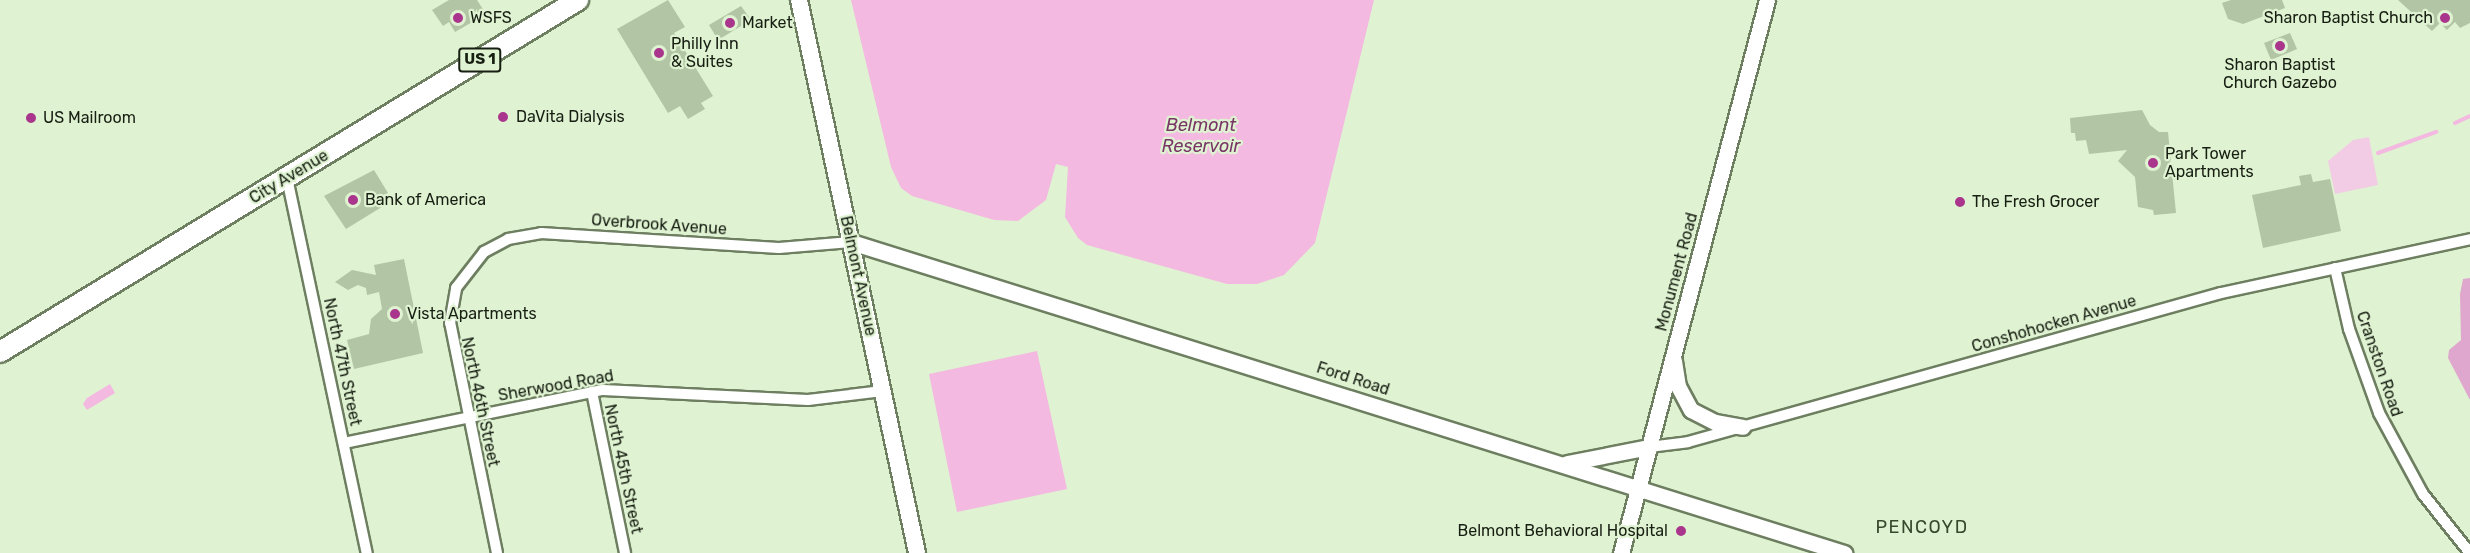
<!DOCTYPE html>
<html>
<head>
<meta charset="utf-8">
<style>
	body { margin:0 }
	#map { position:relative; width:2470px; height:553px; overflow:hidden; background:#dff3d2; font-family:Rubik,sans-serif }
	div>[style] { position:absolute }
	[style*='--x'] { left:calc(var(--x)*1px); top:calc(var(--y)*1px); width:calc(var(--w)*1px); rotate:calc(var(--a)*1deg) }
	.green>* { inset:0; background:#f1cce4 }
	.forest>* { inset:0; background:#dfa7cd }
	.water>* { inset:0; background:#f3b9e0 }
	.stream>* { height:4px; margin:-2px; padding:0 2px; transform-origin:2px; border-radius:2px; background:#f3b9e0 }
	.building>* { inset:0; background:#b2c5a4 }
	.roads { filter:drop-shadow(2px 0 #6d7f60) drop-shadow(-2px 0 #6d7f60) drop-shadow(0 2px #6d7f60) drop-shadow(0 -2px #6d7f60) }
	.street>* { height:10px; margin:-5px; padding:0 5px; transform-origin:5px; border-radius:5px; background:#fff }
	.secondary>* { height:15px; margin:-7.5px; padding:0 7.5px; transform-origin:7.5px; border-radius:7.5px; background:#fff }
	.primary>* { height:16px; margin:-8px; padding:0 8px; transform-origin:8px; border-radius:8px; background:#fff }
	.highway>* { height:20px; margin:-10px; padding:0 10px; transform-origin:10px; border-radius:10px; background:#fff }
	.dots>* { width:16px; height:16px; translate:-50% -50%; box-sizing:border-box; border:3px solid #dff3d2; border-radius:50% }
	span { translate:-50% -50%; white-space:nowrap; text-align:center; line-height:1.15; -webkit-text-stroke:4.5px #dff3d2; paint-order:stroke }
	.shield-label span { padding:2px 4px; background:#dff3d2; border:2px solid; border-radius:4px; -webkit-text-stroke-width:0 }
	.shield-label { font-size:15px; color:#171e12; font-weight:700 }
	.poi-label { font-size:16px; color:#171e12 }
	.left { translate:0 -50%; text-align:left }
	.right { translate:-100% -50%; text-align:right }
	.street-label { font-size:16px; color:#171e12 }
	.water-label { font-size:18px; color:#783565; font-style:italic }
	.neighbourhood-label { font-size:18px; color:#38482c; letter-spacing:1.5px }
</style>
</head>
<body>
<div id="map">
	<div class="green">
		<i style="clip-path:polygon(2369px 137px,2378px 185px,2335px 194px,2328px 161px,2353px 140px)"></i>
	</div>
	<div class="forest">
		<i style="clip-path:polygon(2470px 278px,2470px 400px,2448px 358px,2449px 350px,2461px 340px,2460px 294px,2463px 279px)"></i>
	</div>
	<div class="water">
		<i style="clip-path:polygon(851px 0,1374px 0,1315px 243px,1284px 275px,1257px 284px,1227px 284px,1087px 245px,1078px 238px,1065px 217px,1068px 167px,1056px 164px,1046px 200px,1018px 221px,994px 220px,912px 196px,901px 188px,891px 167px)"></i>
		<i style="clip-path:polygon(1037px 351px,1067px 489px,957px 512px,929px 374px)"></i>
		<i style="clip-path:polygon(110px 384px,115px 393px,87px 410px,83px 404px,87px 398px)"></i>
	</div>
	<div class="stream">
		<i style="--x:2455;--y:123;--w:17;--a:-25"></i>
		<i style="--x:2378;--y:153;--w:62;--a:-19.9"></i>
	</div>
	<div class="building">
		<i style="clip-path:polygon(449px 0,477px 0,486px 14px,455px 32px,449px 22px,443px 26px,432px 10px)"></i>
		<i style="clip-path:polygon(668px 0,685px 27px,674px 33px,713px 96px,701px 103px,705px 109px,688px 119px,680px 106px,668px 113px,617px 29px)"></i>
		<i style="clip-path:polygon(2231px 0,2282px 0,2285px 8px,2243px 24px,2228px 19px,2222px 3px)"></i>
		<i style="clip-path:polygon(2398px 0,2470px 0,2470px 23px,2460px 28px,2455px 22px,2447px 30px,2440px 23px,2432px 31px)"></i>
		<i style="clip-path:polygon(741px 6px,751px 20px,718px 40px,709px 25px)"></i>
		<i style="clip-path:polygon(2290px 33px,2297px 49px,2271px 60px,2264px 43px)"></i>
		<i style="clip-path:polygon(2142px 110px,2150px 125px,2159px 132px,2168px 132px,2176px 213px,2154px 215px,2153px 210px,2138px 207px,2135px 177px,2118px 161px,2127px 150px,2089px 154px,2086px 140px,2076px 141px,2075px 133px,2071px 133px,2070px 118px)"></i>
		<i style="clip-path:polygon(374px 170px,388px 193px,380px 198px,385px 205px,346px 229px,324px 196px)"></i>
		<i style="clip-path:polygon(2311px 174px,2313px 182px,2330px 179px,2341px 231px,2263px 248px,2252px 195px,2301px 185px,2299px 176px)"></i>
		<i style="clip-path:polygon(404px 259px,423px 353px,354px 369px,347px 340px,369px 334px,371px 319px,382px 309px,379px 292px,367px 295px,366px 288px,358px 285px,348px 290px,335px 282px,352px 270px,376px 275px,374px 265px)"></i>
	</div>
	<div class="roads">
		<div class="street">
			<i style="--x:287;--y:178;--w:383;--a:78"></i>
			<i style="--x:2335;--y:268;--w:63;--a:77.1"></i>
			<i style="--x:2349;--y:329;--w:89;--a:70.3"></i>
			<i style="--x:2379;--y:413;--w:92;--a:61.5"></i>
			<i style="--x:2423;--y:494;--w:75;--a:51.5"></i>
			<i style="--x:592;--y:392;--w:164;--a:78.4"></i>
			<i style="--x:344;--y:443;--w:264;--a:-11.6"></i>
			<i style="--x:603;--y:390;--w:205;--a:2.8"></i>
			<i style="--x:808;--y:400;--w:75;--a:-6.9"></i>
			<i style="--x:1649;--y:447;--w:39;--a:-7"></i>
			<i style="--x:1688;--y:442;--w:553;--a:-15.62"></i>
			<i style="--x:2221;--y:293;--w:255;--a:-12.2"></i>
			<i style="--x:497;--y:553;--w:235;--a:-101.5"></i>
			<i style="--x:450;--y:323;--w:36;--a:-80"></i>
			<i style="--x:456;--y:288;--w:46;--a:-52.1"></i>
			<i style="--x:484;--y:252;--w:27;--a:-28"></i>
			<i style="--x:508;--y:239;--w:34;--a:-10"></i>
			<i style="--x:541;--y:233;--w:238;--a:3.6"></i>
			<i style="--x:779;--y:248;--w:72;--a:-4.8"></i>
		</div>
		<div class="secondary">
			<i style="--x:851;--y:242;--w:1041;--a:17.39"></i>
			<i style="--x:1674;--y:361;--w:25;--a:81"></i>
			<i style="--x:1678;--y:386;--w:27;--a:62"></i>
			<i style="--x:1691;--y:410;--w:27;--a:27"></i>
			<i style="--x:1715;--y:422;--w:28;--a:10"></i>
			<i style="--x:1567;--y:463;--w:84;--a:-11"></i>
			<i style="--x:1621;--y:553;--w:572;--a:-75.21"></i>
		</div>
		<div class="primary">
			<i style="--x:799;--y:0;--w:565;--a:77.95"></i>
		</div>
		<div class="highway">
			<i style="--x:0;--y:352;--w:677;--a:-31.34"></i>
		</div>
	</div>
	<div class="dots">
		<i style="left:458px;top:18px;background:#aa358d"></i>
		<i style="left:2445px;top:18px;background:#aa358d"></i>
		<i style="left:730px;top:23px;background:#aa358d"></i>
		<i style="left:2280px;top:46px;background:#aa358d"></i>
		<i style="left:659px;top:53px;background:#aa358d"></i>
		<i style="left:503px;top:117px;background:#aa358d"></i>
		<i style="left:31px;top:118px;background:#aa358d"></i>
		<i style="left:2153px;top:163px;background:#aa358d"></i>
		<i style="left:353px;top:200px;background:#aa358d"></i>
		<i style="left:1960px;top:202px;background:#aa358d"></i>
		<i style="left:395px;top:314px;background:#aa358d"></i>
		<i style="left:1681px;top:531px;background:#aa358d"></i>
	</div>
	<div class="shield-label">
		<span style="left:480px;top:60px">US 1</span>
	</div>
	<div class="poi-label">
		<span class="left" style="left:470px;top:18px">WSFS</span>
		<span class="right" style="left:2433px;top:18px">Sharon Baptist Church</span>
		<span class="left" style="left:742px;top:23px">Market</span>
		<span class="left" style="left:671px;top:53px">Philly Inn<br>&amp; Suites</span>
		<span style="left:2280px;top:74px">Sharon Baptist<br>Church Gazebo</span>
		<span class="left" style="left:516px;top:117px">DaVita Dialysis</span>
		<span class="left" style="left:43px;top:118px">US Mailroom</span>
		<span class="left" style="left:2165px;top:163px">Park Tower<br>Apartments</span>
		<span class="left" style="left:365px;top:200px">Bank of America</span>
		<span class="left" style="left:1972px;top:202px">The Fresh Grocer</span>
		<span class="left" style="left:407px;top:314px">Vista Apartments</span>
		<span class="right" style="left:1668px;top:531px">Belmont Behavioral Hospital</span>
	</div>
	<div class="street-label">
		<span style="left:289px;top:177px;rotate:-31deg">City Avenue</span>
		<span style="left:659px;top:225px;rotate:4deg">Overbrook Avenue</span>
		<span style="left:1677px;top:272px;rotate:-75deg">Monument Road</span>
		<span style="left:858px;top:276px;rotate:78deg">Belmont Avenue</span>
		<span style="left:2054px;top:324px;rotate:-16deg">Conshohocken Avenue</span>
		<span style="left:342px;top:362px;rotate:78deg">North 47th Street</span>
		<span style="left:2379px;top:364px;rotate:71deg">Cranston Road</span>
		<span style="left:1353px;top:379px;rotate:18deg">Ford Road</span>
		<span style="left:556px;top:386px;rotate:-10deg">Sherwood Road</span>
		<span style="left:480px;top:402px;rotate:78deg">North 46th Street</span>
		<span style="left:623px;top:469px;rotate:78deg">North 45th Street</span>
	</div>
	<div class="water-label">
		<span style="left:1201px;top:136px">Belmont<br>Reservoir</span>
	</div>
	<div class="neighbourhood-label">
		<span style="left:1922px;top:527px">PENCOYD</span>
	</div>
</div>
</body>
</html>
